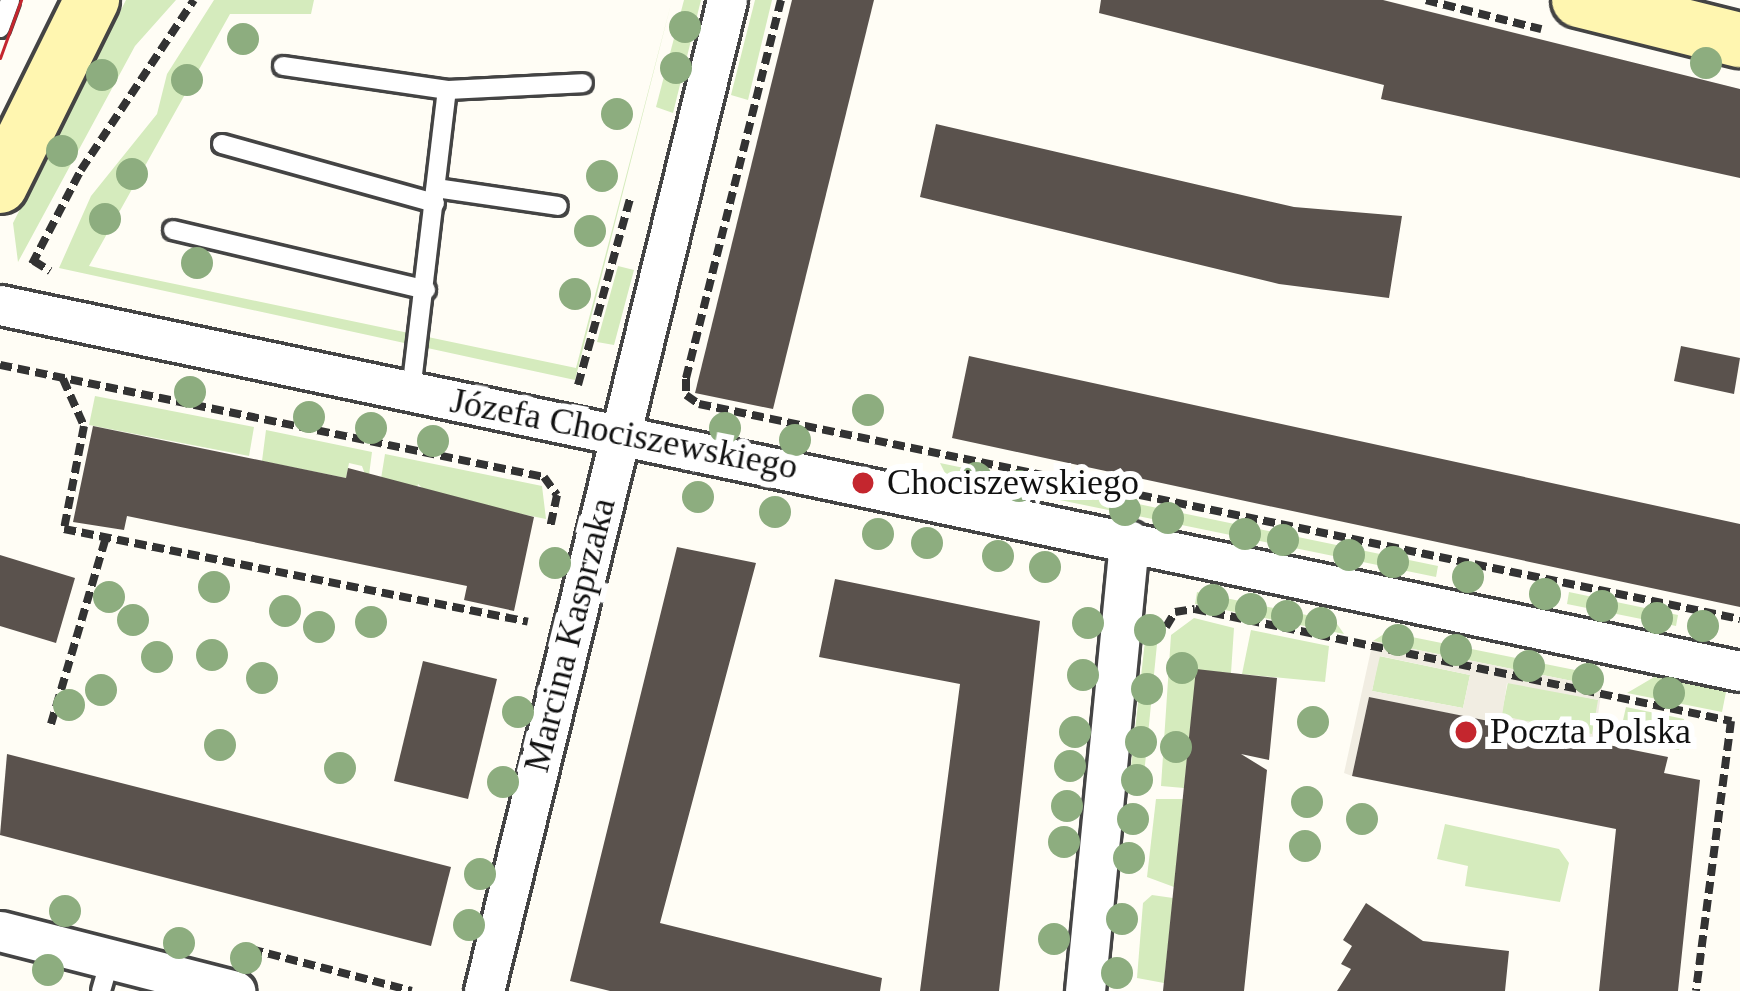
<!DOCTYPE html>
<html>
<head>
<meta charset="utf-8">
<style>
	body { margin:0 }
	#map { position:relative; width:1740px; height:991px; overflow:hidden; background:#fffdf5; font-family:"Times New Roman",serif }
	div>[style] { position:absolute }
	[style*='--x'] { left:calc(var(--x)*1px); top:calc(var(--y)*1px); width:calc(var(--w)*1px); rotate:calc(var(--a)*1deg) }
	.green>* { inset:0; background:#d5ebbd }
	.plaza>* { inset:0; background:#f1ede2 }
	.building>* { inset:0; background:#5a524d }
	.path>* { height:8px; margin-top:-4px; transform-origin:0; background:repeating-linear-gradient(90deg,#333 0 12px,transparent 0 18px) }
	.roads { filter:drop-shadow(3px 0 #444) drop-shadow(-3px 0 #444) drop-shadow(0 3px #444) drop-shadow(0 -3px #444) }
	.lane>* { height:18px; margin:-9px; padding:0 9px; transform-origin:9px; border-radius:9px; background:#fff }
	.street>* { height:39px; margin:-19.5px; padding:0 19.5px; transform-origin:19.5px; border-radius:19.5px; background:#fff }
	.secondary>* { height:54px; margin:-27px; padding:0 27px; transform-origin:27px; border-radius:27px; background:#fff6b0 }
	.tram>* { height:3px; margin:-1.5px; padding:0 1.5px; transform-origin:1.5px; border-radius:1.5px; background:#c4262e }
	.trees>* { width:32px; height:32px; margin:-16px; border-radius:50%; background:#8dad7f }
	.dots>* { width:33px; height:33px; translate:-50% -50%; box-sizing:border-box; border:6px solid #fff; border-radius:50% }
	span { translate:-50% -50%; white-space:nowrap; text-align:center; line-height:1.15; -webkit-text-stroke:12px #fff; paint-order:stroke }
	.street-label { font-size:36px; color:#111 }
	.poi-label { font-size:36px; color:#111 }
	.left { translate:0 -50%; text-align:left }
</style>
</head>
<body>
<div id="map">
	<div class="green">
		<i style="clip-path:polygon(126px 0,176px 0,135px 46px,18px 262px,13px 223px)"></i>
		<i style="clip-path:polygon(214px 0,314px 0,311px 14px,230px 14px,89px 266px,576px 368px,672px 0,575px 380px,59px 268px,91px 196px,157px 114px,167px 74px)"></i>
		<i style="clip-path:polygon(684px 0,701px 0,673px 113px,656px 107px)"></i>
		<i style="clip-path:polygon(755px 0,772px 0,748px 100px,731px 95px)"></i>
		<i style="clip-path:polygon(618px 266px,634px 270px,614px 345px,597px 342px)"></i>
		<i style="clip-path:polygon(95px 396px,254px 427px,249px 456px,89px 425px)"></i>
		<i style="clip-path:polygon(266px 430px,372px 452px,368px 483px,362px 466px,349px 463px,346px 478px,262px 461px)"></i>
		<i style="clip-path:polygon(385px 454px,542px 486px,546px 519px,429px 495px,418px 484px,416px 493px,380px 485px)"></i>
		<i style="clip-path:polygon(940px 463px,1438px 566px,1436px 577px,947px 477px)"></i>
		<i style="clip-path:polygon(1197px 592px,1335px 621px,1344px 634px,1195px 604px)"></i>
		<i style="clip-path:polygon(1569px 592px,1678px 615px,1676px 626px,1567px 604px)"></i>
		<i style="clip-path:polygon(1194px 618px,1234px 628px,1231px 673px,1197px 670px,1184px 788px,1161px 786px,1171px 635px)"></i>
		<i style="clip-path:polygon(1147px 623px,1159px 624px,1143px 785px,1129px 784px)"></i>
		<i style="clip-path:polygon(1251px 630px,1329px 646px,1325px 682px,1242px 674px)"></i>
		<i style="clip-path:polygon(1387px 632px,1595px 674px,1602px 687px,1373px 641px)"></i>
		<i style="clip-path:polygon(1379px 656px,1470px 675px,1463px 708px,1372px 691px)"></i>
		<i style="clip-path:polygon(1661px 673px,1727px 687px,1722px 712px,1627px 693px)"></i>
		<i style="clip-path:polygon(1508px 682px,1599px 700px,1592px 735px,1501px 716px)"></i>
		<i style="clip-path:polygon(1626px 707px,1684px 719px,1679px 750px,1619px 738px)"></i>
		<i style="clip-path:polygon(1156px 799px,1183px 799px,1174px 887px,1147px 877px)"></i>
		<i style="clip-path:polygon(1445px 824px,1559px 849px,1569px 863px,1560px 902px,1465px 886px,1468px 866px,1437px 859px)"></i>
		<i style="clip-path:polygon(1152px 895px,1173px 898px,1164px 983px,1137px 978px,1143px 903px)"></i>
	</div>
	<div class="plaza">
		<i style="clip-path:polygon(evenodd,1373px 641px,1602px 687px,1594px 743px,1369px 697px,1352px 776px,1344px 773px,1373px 641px,1380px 656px,1470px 675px,1463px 708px,1372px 691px,1380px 656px,1373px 641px,1507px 683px,1598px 700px,1592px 734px,1502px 716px,1507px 683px)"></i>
	</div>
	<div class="building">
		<i style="clip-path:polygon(792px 0,874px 0,773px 409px,695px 393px)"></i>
		<i style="clip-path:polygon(1101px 0,1383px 0,1740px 89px,1740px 178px,1381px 99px,1384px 85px,1099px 13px)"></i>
		<i style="clip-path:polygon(936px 124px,1294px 207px,1402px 216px,1389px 298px,1279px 284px,920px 197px)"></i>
		<i style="clip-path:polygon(1681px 346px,1740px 358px,1734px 394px,1674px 381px)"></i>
		<i style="clip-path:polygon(969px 356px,1740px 524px,1740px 607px,952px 438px)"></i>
		<i style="clip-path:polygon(93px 426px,346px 478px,348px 468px,534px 517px,514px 611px,464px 600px,467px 586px,127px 516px,124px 530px,73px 522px)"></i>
		<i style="clip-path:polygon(677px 547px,756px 563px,660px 923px,882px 978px,880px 991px,610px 991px,570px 981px)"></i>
		<i style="clip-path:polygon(0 555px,75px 578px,56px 643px,0 626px)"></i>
		<i style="clip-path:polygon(835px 579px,1040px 621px,999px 991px,920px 991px,960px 684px,819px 657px)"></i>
		<i style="clip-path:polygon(423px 661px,497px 679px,468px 799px,394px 781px)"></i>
		<i style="clip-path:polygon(1196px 669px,1277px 678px,1269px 760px,1241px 754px,1267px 770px,1244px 991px,1163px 991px)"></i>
		<i style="clip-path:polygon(1369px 697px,1668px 757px,1664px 773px,1700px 780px,1678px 991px,1599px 991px,1616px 829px,1352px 776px)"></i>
		<i style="clip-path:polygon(7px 754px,451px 867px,431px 946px,0 835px)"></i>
		<i style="clip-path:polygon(1366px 903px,1423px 941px,1509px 951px,1505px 991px,1337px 991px,1351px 969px,1341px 964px,1352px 946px,1343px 940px)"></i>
	</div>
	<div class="path">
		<i style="--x:781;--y:0;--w:391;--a:104.1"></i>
		<i style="--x:686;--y:379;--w:16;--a:90"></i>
		<i style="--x:686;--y:395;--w:16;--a:35"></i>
		<i style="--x:699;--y:404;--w:1063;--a:11.67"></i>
		<i style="--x:1426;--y:0;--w:119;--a:14.2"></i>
		<i style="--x:34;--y:261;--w:19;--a:32"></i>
		<i style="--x:32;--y:264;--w:106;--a:-62.5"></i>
		<i style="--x:81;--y:170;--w:204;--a:-56.4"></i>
		<i style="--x:0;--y:365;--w:555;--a:11.63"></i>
		<i style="--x:544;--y:477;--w:22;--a:54"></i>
		<i style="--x:557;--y:495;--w:33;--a:102"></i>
		<i style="--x:63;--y:379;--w:51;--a:65.9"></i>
		<i style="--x:84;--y:426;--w:105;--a:101"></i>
		<i style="--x:64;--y:529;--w:473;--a:11.3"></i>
		<i style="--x:578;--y:385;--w:193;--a:-74.4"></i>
		<i style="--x:1166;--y:627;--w:17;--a:-59"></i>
		<i style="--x:1175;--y:612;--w:20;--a:-9"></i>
		<i style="--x:1195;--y:609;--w:548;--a:11.8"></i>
		<i style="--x:1731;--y:721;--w:272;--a:97.4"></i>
		<i style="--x:51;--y:724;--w:195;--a:-73.6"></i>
		<i style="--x:251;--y:949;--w:166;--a:14.6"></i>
	</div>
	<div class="roads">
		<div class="lane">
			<i style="--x:0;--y:28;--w:30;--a:-70"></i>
			<i style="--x:283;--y:66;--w:166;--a:8.3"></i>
			<i style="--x:222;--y:144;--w:221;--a:15.5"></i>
			<i style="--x:436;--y:188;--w:123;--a:8.4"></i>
			<i style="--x:173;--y:230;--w:260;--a:13.3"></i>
			<i style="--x:411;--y:391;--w:303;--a:-83.2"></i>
			<i style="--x:447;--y:90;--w:136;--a:-2.9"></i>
			<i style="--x:101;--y:991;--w:33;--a:-74"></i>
		</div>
		<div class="street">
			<i style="--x:0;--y:305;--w:1778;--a:11.88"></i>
			<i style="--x:0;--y:931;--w:243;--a:14.3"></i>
			<i style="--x:484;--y:991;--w:1020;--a:-76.22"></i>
			<i style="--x:1085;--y:991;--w:453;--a:-84.4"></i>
		</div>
		<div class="secondary">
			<i style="--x:1579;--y:0;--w:166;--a:14"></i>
			<i style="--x:0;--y:186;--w:208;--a:-63.7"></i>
		</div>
	</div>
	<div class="tram">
		<i style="--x:0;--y:58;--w:62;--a:-70.1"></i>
	</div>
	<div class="trees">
		<i style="left:685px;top:27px"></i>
		<i style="left:243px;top:39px"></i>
		<i style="left:1706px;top:63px"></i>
		<i style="left:676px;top:68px"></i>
		<i style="left:102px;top:75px"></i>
		<i style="left:187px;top:80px"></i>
		<i style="left:617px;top:114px"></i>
		<i style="left:62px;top:151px"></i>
		<i style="left:132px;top:174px"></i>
		<i style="left:602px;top:176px"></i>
		<i style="left:105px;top:219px"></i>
		<i style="left:590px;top:231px"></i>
		<i style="left:197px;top:263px"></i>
		<i style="left:575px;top:294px"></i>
		<i style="left:190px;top:392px"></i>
		<i style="left:868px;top:410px"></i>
		<i style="left:309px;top:417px"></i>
		<i style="left:371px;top:428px"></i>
		<i style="left:725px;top:428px"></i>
		<i style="left:795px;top:440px"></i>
		<i style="left:433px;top:441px"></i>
		<i style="left:976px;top:478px"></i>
		<i style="left:1019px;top:486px"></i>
		<i style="left:698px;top:497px"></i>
		<i style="left:1125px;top:510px"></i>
		<i style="left:775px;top:512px"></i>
		<i style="left:1168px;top:518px"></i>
		<i style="left:878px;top:534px"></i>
		<i style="left:1245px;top:534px"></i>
		<i style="left:1283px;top:540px"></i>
		<i style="left:927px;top:543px"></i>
		<i style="left:1349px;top:555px"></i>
		<i style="left:998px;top:556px"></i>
		<i style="left:1393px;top:562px"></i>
		<i style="left:555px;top:563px"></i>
		<i style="left:1045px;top:567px"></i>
		<i style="left:1468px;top:577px"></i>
		<i style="left:214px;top:587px"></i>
		<i style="left:1545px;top:594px"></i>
		<i style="left:109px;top:597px"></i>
		<i style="left:1213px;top:600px"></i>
		<i style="left:1602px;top:606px"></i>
		<i style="left:1251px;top:609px"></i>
		<i style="left:285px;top:611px"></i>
		<i style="left:1287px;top:616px"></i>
		<i style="left:1657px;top:618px"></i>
		<i style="left:133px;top:620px"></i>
		<i style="left:371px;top:622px"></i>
		<i style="left:1088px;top:623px"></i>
		<i style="left:1321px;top:623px"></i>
		<i style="left:1703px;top:626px"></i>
		<i style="left:319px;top:627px"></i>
		<i style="left:1150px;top:630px"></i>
		<i style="left:1398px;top:640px"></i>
		<i style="left:1456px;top:650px"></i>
		<i style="left:212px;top:655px"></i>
		<i style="left:157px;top:657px"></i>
		<i style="left:1529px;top:666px"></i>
		<i style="left:1182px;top:668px"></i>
		<i style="left:1083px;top:675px"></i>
		<i style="left:262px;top:678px"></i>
		<i style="left:1588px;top:679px"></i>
		<i style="left:1147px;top:689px"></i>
		<i style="left:101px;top:690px"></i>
		<i style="left:1669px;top:693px"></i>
		<i style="left:69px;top:705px"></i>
		<i style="left:518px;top:712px"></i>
		<i style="left:1313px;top:722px"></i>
		<i style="left:1075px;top:732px"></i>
		<i style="left:1141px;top:742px"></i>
		<i style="left:220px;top:745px"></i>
		<i style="left:1176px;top:747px"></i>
		<i style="left:1070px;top:766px"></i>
		<i style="left:340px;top:768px"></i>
		<i style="left:1137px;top:780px"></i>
		<i style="left:503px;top:782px"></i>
		<i style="left:1307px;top:802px"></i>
		<i style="left:1067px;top:806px"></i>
		<i style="left:1133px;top:819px"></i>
		<i style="left:1362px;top:819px"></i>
		<i style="left:1064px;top:842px"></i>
		<i style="left:1305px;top:846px"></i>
		<i style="left:1129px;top:858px"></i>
		<i style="left:480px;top:874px"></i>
		<i style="left:65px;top:911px"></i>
		<i style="left:1122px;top:919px"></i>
		<i style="left:469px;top:925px"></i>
		<i style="left:1054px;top:939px"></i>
		<i style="left:179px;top:943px"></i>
		<i style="left:246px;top:958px"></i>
		<i style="left:48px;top:970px"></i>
		<i style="left:1117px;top:973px"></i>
	</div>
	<div class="dots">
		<i style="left:863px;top:483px;background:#c4262e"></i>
		<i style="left:1466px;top:732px;background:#c4262e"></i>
	</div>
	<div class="street-label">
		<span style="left:624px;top:434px;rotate:11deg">Józefa Chociszewskiego</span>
		<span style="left:570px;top:635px;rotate:-76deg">Marcina Kasprzaka</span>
	</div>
	<div class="poi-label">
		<span class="left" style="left:887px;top:483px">Chociszewskiego</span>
		<span class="left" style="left:1490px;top:732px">Poczta Polska</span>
	</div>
</div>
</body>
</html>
